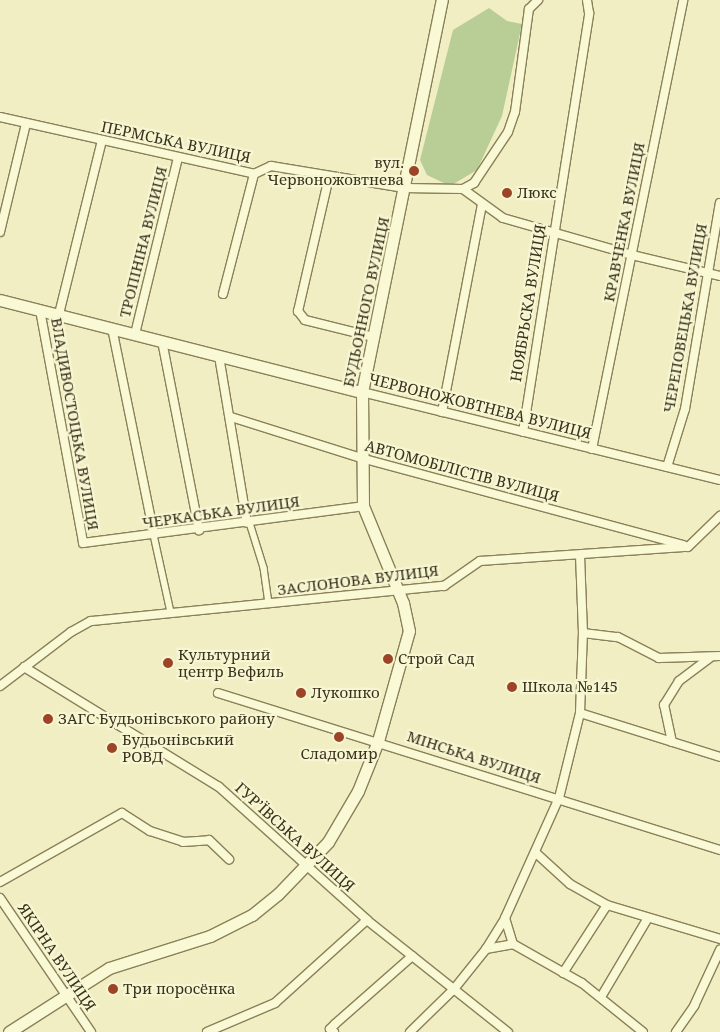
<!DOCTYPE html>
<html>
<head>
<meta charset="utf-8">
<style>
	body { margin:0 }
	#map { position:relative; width:720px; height:1032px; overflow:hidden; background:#f0eec2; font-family:"Noto Serif",serif }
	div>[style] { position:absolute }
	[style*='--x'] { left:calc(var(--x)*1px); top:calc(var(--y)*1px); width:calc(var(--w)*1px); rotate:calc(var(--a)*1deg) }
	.green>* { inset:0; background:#b9ce96 }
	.roads { filter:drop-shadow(1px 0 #8a8059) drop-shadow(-1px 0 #8a8059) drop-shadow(0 1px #8a8059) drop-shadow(0 -1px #8a8059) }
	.pedestrian>* { height:5.5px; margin:-2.75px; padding:0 2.75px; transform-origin:2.75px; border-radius:2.75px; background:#faf9d6 }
	.minor>* { height:8px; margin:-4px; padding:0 4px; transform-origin:4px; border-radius:4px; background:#faf9d6 }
	.secondary>* { height:11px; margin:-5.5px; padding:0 5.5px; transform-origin:5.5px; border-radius:5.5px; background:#faf9d6 }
	.dots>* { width:14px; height:14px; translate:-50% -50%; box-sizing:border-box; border:2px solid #f7f6d2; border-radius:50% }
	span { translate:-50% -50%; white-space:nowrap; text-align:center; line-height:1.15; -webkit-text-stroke:4.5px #f7f6d2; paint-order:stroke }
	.street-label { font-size:15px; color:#39321d }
	.poi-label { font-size:15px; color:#39321d }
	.right { translate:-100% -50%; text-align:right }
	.left { translate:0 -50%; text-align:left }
</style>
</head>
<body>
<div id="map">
	<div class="green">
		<i style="clip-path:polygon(489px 8px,507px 21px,522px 24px,502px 116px,477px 170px,450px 186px,427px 175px,420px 160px,453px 30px)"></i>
	</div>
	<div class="roads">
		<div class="pedestrian">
			<i style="--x:250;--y:523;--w:47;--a:72.7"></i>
			<i style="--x:264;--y:568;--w:36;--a:82"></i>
			<i style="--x:154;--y:535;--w:79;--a:77.6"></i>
		</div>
		<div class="minor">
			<i style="--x:0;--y:117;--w:260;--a:12.6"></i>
			<i style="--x:254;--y:174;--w:19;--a:-25"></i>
			<i style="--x:271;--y:166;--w:135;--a:9.4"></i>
			<i style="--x:404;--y:188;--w:59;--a:1"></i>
			<i style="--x:463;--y:189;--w:49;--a:35.9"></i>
			<i style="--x:503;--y:218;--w:134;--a:16"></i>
			<i style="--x:632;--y:255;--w:90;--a:13.4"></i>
			<i style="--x:329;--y:177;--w:138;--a:103"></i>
			<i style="--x:298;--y:311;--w:11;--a:52"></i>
			<i style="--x:305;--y:320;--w:70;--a:14"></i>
			<i style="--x:463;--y:189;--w:13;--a:-29"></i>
			<i style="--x:474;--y:183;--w:61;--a:-56.3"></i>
			<i style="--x:508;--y:132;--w:21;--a:-71"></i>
			<i style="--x:515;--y:112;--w:104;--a:-82.3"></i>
			<i style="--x:529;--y:9;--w:13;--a:-45"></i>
			<i style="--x:0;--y:232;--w:111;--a:-76.5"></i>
			<i style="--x:223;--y:294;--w:124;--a:-75.5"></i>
			<i style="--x:40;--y:310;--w:237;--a:79.5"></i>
			<i style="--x:83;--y:543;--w:282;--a:-7.5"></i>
			<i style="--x:59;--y:314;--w:179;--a:-76.1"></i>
			<i style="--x:112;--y:328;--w:211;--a:78.5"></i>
			<i style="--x:135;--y:334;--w:182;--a:-76.3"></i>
			<i style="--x:162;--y:341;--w:193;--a:78.9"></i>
			<i style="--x:219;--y:356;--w:169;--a:80.5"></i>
			<i style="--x:362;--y:392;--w:369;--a:13.8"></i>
			<i style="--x:442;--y:412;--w:211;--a:-79.1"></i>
			<i style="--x:231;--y:417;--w:136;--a:17.5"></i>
			<i style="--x:361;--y:458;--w:334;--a:15.1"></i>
			<i style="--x:523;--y:432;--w:424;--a:-81"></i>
			<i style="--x:589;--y:13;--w:13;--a:-99"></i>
			<i style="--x:592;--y:449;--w:458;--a:-78.5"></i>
			<i style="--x:667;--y:467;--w:61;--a:-72.8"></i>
			<i style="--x:685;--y:409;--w:209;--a:-80.4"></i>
			<i style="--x:583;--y:633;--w:35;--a:7"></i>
			<i style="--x:618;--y:637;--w:46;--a:27.1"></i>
			<i style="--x:659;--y:658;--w:61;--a:-1.9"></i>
			<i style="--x:24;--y:667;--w:229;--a:31.6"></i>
			<i style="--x:219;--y:787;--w:199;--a:41.9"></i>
			<i style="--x:367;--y:920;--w:180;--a:38.5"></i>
			<i style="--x:0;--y:686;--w:89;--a:-37.3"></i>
			<i style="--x:71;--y:632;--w:23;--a:-29"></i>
			<i style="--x:91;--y:621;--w:355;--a:-5.7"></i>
			<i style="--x:444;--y:586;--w:44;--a:-34.8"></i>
			<i style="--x:480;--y:561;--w:208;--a:-3.9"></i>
			<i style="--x:688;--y:547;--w:45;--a:-44.1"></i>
			<i style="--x:218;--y:693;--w:526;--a:17.37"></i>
			<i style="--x:580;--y:713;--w:147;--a:17.4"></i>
			<i style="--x:672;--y:742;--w:38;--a:-102"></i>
			<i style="--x:664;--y:705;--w:28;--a:-58"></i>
			<i style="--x:679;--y:681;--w:38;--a:-37"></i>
			<i style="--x:536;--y:853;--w:46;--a:42.4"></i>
			<i style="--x:570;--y:884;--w:43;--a:29.6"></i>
			<i style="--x:607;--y:905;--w:118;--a:16.7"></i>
			<i style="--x:0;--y:882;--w:140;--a:-29.5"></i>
			<i style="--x:122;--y:813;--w:33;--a:33"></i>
			<i style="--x:150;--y:831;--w:35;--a:18"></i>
			<i style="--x:183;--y:842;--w:26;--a:-4"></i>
			<i style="--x:209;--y:840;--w:28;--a:44"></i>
			<i style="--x:0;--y:898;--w:162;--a:55.8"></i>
			<i style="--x:505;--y:918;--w:27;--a:73"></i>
			<i style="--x:486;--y:949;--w:27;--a:-10"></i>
			<i style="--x:513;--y:944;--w:79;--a:29.5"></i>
			<i style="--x:582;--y:983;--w:78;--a:38.8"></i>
			<i style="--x:563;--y:973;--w:81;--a:-57.1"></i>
			<i style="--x:601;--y:997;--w:92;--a:-59.3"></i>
			<i style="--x:207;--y:1032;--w:74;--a:-23.1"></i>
			<i style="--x:275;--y:1003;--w:124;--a:-42.1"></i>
			<i style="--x:334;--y:1032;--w:5;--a:-143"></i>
			<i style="--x:330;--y:1029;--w:7;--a:-45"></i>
			<i style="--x:335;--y:1024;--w:103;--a:-41.4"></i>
			<i style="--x:410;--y:1032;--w:62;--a:-44.3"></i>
			<i style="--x:454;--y:989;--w:51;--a:-51.3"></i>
			<i style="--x:486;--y:949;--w:36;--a:-58"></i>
			<i style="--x:505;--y:918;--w:132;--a:-65.8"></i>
			<i style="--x:559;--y:798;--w:88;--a:-76.1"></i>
			<i style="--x:580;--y:713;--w:80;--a:-87.9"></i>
			<i style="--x:583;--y:633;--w:78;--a:-92.2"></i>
			<i style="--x:676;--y:1032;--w:32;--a:-55"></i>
			<i style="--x:694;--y:1006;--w:62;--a:-65.1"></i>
		</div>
		<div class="secondary">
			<i style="--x:0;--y:300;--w:374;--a:14.3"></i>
			<i style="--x:9;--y:1032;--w:119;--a:-32.6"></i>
			<i style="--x:109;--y:968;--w:106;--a:-17.6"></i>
			<i style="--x:210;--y:936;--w:47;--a:-26.6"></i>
			<i style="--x:252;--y:915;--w:33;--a:-39"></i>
			<i style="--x:278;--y:894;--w:72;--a:-46.1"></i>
			<i style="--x:328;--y:842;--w:59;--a:-59.5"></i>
			<i style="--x:358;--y:791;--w:54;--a:-68.2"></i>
			<i style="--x:378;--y:741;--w:114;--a:-74.3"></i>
			<i style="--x:409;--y:631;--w:29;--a:-102"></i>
			<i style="--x:403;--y:603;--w:105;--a:-112.4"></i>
			<i style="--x:363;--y:506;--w:114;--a:-90.5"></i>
			<i style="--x:362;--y:392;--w:400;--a:-78.5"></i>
		</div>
	</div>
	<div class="dots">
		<i style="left:414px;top:171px;background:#9b4426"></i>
		<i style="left:507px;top:193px;background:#9b4426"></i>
		<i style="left:388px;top:659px;background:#9b4426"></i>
		<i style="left:168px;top:663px;background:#9b4426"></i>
		<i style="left:512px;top:687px;background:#9b4426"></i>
		<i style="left:301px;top:693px;background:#9b4426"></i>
		<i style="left:48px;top:719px;background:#9b4426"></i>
		<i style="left:339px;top:737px;background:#9b4426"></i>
		<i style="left:112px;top:748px;background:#9b4426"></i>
		<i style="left:113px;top:989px;background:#9b4426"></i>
	</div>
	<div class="street-label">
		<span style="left:176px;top:142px;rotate:12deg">ПЕРМСЬКА ВУЛИЦЯ</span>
		<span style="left:624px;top:222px;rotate:-79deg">КРАВЧЕНКА ВУЛИЦЯ</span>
		<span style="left:143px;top:242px;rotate:-76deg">ТРОПІНІНА ВУЛИЦЯ</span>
		<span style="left:366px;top:302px;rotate:-78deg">БУДЬОННОГО ВУЛИЦЯ</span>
		<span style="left:528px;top:303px;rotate:-81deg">НОЯБРЬСКА ВУЛИЦЯ</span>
		<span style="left:685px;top:318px;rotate:-80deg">ЧЕРЕПОВЕЦЬКА ВУЛИЦЯ</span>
		<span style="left:480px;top:406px;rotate:14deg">ЧЕРВОНОЖОВТНЕВА ВУЛИЦЯ</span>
		<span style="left:75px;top:424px;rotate:80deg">ВЛАДИВОСТОЦЬКА ВУЛИЦЯ</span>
		<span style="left:462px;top:471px;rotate:15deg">АВТОМОБІЛІСТІВ ВУЛИЦЯ</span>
		<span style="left:221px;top:512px;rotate:-8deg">ЧЕРКАСЬКА ВУЛИЦЯ</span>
		<span style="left:358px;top:580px;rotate:-7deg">ЗАСЛОНОВА ВУЛИЦЯ</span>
		<span style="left:474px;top:757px;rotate:18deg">МІНСЬКА ВУЛИЦЯ</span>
		<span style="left:295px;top:837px;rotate:42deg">ГУР’ЇВСЬКА ВУЛИЦЯ</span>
		<span style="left:57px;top:957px;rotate:56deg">ЯКІРНА ВУЛИЦЯ</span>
	</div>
	<div class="poi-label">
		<span class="right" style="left:404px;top:171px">вул.<br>Червоножовтнева</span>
		<span class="left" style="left:517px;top:193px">Люкс</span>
		<span class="left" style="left:178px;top:663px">Культурний<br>центр Вефиль</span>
		<span class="left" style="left:398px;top:659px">Строй Сад</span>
		<span class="left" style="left:522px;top:687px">Школа №145</span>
		<span class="left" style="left:311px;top:693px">Лукошко</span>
		<span class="left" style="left:58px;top:719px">ЗАГС Будьонівського району</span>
		<span class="left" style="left:122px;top:748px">Будьонівський<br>РОВД</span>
		<span style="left:339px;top:754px">Сладомир</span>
		<span class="left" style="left:123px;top:989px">Три поросёнка</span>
	</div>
</div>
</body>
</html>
